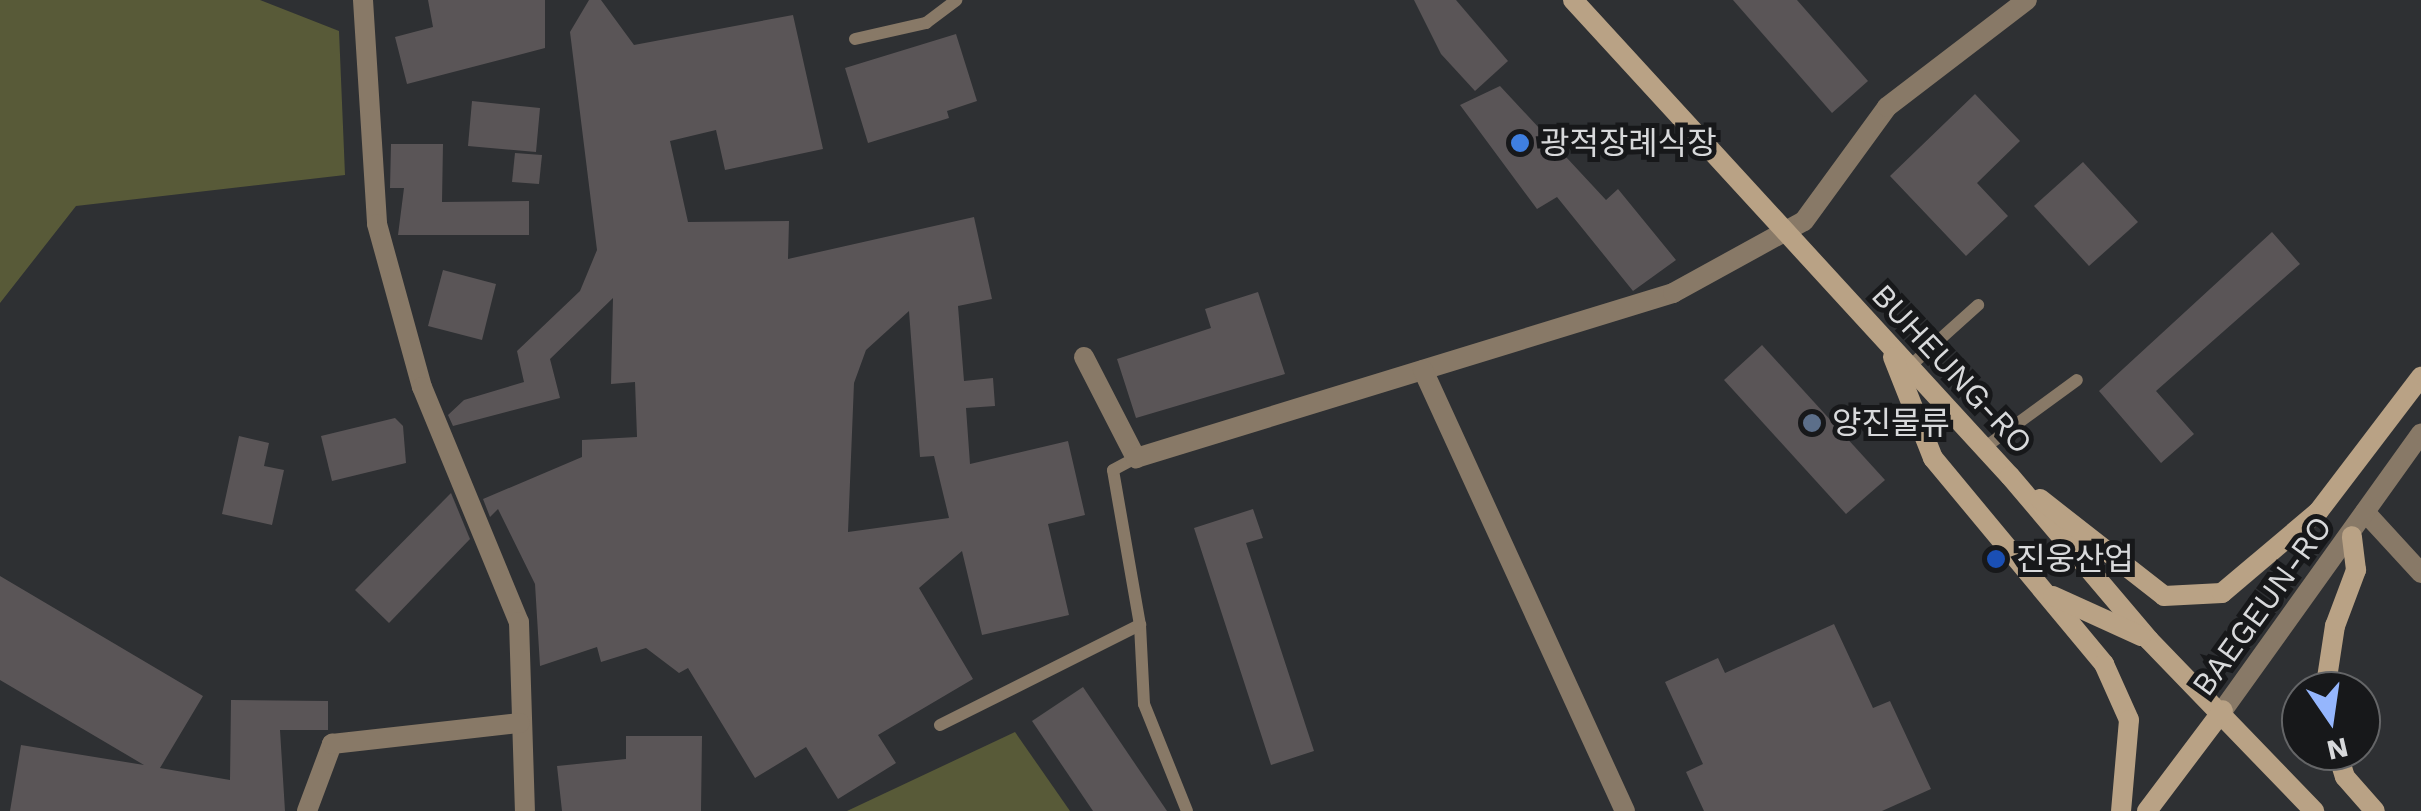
<!DOCTYPE html>
<html>
<head>
<meta charset="utf-8">
<style>
	body { margin:0 }
	#map { position:relative; width:2421px; height:811px; overflow:hidden; background:#2e3033; font-family:"Work Sans","Noto Sans KR",sans-serif }
	div>[style] { position:absolute }
	[style*='--x'] { left:calc(var(--x)*1px); top:calc(var(--y)*1px); width:calc(var(--w)*1px); rotate:calc(var(--a)*1deg) }
	.green>* { inset:0; background:#585a38 }
	.building>* { inset:0; background:#5a5557 }
	.service>* { height:12px; margin:-6px; padding:0 6px; transform-origin:6px; border-radius:6px; background:#887967 }
	.minor>* { height:20px; margin:-10px; padding:0 10px; transform-origin:10px; border-radius:10px; background:#887967 }
	.tertiary>* { height:20px; margin:-10px; padding:0 10px; transform-origin:10px; border-radius:10px; background:#887967 }
	.secondary>* { height:20px; margin:-10px; padding:0 10px; transform-origin:10px; border-radius:10px; background:#b9a285 }
	.dots>* { width:28px; height:28px; translate:-50% -50%; box-sizing:border-box; border:5px solid #17181a; border-radius:50% }
	span { translate:-50% -50%; white-space:nowrap; text-align:center; line-height:1.15; -webkit-text-stroke:10px #17181a; paint-order:stroke }
	.poi-label { font-size:32px; color:#d8d9db }
	.left { translate:0 -50%; text-align:left }
	.street-label { font-size:32px; color:#d8d9db }
	.north { position:absolute; left:2281px; top:671px; width:100px; height:100px; box-sizing:border-box; background:#17181a; border:2px solid #646567; border-radius:50%; rotate:167deg; font-size:28px; font-weight:700; line-height:40px; text-align:center; color:#d8d9db }
	.north::after { content:''; display:block; margin:auto; width:35px; height:45px; background:#95b6fd; clip-path:polygon(50% 0,100% 100%,50% 72%,0 100%) }
</style>
</head>
<body>
<div id="map">
	<div class="green">
		<i style="clip-path:polygon(0 0,260px 0,339px 31px,345px 175px,76px 206px,0 303px)"></i>
		<i style="clip-path:polygon(1015px 732px,1070px 811px,847px 811px)"></i>
	</div>
	<div class="building">
		<i style="clip-path:polygon(428px 0,545px 0,545px 48px,407px 84px,395px 37px,433px 27px)"></i>
		<i style="clip-path:polygon(evenodd,589px 0,601px 0,634px 45px,793px 15px,823px 149px,725px 170px,716px 130px,670px 141px,688px 222px,789px 221px,788px 259px,974px 217px,992px 299px,958px 306px,964px 381px,993px 378px,995px 406px,966px 408px,970px 464px,1068px 441px,1085px 515px,1048px 524px,1069px 615px,982px 635px,962px 551px,919px 588px,973px 679px,878px 735px,896px 763px,838px 799px,806px 747px,755px 778px,688px 668px,679px 673px,646px 648px,601px 662px,597px 647px,540px 666px,535px 584px,498px 509px,490px 517px,483px 499px,582px 457px,582px 440px,637px 437px,635px 382px,611px 384px,613px 298px,550px 359px,560px 398px,453px 426px,448px 415px,464px 400px,524px 382px,517px 351px,580px 291px,597px 250px,570px 32px,589px 0,909px 311px,920px 457px,934px 456px,949px 518px,848px 532px,854px 383px,866px 350px,909px 311px)"></i>
		<i style="clip-path:polygon(1414px 0,1456px 0,1508px 61px,1475px 91px,1441px 54px)"></i>
		<i style="clip-path:polygon(1733px 0,1797px 0,1868px 81px,1832px 113px)"></i>
		<i style="clip-path:polygon(956px 34px,977px 101px,947px 111px,949px 118px,868px 143px,845px 68px)"></i>
		<i style="clip-path:polygon(1500px 86px,1606px 200px,1618px 189px,1676px 260px,1633px 291px,1557px 197px,1537px 209px,1460px 105px)"></i>
		<i style="clip-path:polygon(1975px 94px,2020px 141px,1977px 183px,2008px 216px,1966px 256px,1890px 176px)"></i>
		<i style="clip-path:polygon(472px 101px,540px 108px,536px 152px,468px 146px)"></i>
		<i style="clip-path:polygon(391px 144px,443px 144px,442px 202px,529px 201px,529px 235px,398px 235px,404px 188px,390px 188px)"></i>
		<i style="clip-path:polygon(515px 153px,542px 155px,539px 184px,512px 182px)"></i>
		<i style="clip-path:polygon(2083px 162px,2138px 222px,2089px 266px,2034px 206px)"></i>
		<i style="clip-path:polygon(2272px 232px,2300px 264px,2156px 391px,2194px 434px,2161px 463px,2099px 391px)"></i>
		<i style="clip-path:polygon(443px 270px,496px 284px,482px 340px,428px 326px)"></i>
		<i style="clip-path:polygon(1258px 292px,1285px 374px,1136px 418px,1117px 359px,1211px 328px,1205px 309px)"></i>
		<i style="clip-path:polygon(1762px 345px,1885px 480px,1846px 514px,1724px 380px)"></i>
		<i style="clip-path:polygon(395px 418px,403px 426px,406px 463px,332px 481px,321px 436px)"></i>
		<i style="clip-path:polygon(239px 436px,269px 443px,264px 466px,284px 470px,272px 525px,222px 514px)"></i>
		<i style="clip-path:polygon(451px 493px,470px 539px,389px 623px,355px 590px)"></i>
		<i style="clip-path:polygon(1253px 509px,1263px 538px,1246px 543px,1314px 751px,1271px 765px,1194px 528px)"></i>
		<i style="clip-path:polygon(0 576px,203px 696px,160px 768px,230px 780px,231px 700px,328px 701px,328px 730px,280px 730px,285px 811px,10px 811px,21px 745px,144px 765px,0 680px)"></i>
		<i style="clip-path:polygon(1834px 624px,1873px 708px,1890px 701px,1931px 789px,1882px 811px,1704px 811px,1686px 772px,1703px 764px,1665px 682px,1718px 658px,1725px 673px)"></i>
		<i style="clip-path:polygon(1083px 687px,1167px 811px,1093px 811px,1032px 721px)"></i>
		<i style="clip-path:polygon(626px 736px,702px 736px,701px 811px,562px 811px,557px 766px,626px 759px)"></i>
	</div>
	<div class="service">
		<i style="--x:855;--y:39;--w:73;--a:-12.7"></i>
		<i style="--x:926;--y:23;--w:38;--a:-37"></i>
		<i style="--x:1909;--y:367;--w:93;--a:-41.9"></i>
		<i style="--x:1984;--y:448;--w:115;--a:-36.2"></i>
		<i style="--x:1140;--y:625;--w:79;--a:87.1"></i>
		<i style="--x:1144;--y:704;--w:115;--a:68.1"></i>
		<i style="--x:940;--y:725;--w:224;--a:-26.6"></i>
		<i style="--x:1140;--y:625;--w:157;--a:-99.9"></i>
		<i style="--x:1113;--y:470;--w:26;--a:-28"></i>
	</div>
	<div class="minor">
		<i style="--x:363;--y:0;--w:224;--a:86.4"></i>
		<i style="--x:377;--y:224;--w:169;--a:74.6"></i>
		<i style="--x:422;--y:387;--w:254;--a:67.6"></i>
		<i style="--x:519;--y:622;--w:189;--a:88.2"></i>
		<i style="--x:1084;--y:357;--w:114;--a:62.8"></i>
		<i style="--x:1136;--y:458;--w:562;--a:-17.08"></i>
		<i style="--x:1673;--y:293;--w:149;--a:-28.8"></i>
		<i style="--x:1804;--y:221;--w:141;--a:-53.9"></i>
		<i style="--x:1887;--y:107;--w:176;--a:-37.4"></i>
		<i style="--x:1423;--y:370;--w:485;--a:65.4"></i>
		<i style="--x:2365;--y:512;--w:83;--a:47.4"></i>
		<i style="--x:307;--y:811;--w:72;--a:-69.5"></i>
		<i style="--x:332;--y:744;--w:189;--a:-6.4"></i>
	</div>
	<div class="tertiary">
		<i style="--x:2223;--y:710;--w:340;--a:-54.4"></i>
	</div>
	<div class="secondary">
		<i style="--x:1573;--y:0;--w:646;--a:47.45"></i>
		<i style="--x:2010;--y:476;--w:215;--a:49.7"></i>
		<i style="--x:2149;--y:640;--w:238;--a:46"></i>
		<i style="--x:1893;--y:357;--w:109;--a:68.4"></i>
		<i style="--x:1933;--y:458;--w:268;--a:50.3"></i>
		<i style="--x:2104;--y:664;--w:61;--a:65.9"></i>
		<i style="--x:2129;--y:720;--w:91;--a:95"></i>
		<i style="--x:2040;--y:499;--w:157;--a:38"></i>
		<i style="--x:2164;--y:596;--w:58;--a:-3"></i>
		<i style="--x:2222;--y:593;--w:126;--a:-40.2"></i>
		<i style="--x:2318;--y:512;--w:170;--a:-52.7"></i>
		<i style="--x:2053;--y:596;--w:97;--a:24.4"></i>
		<i style="--x:2325;--y:691;--w:66;--a:-81.3"></i>
		<i style="--x:2335;--y:626;--w:60;--a:-69.4"></i>
		<i style="--x:2356;--y:570;--w:34;--a:-97"></i>
		<i style="--x:2337;--y:751;--w:27;--a:73"></i>
		<i style="--x:2345;--y:777;--w:45;--a:48.6"></i>
		<i style="--x:2147;--y:811;--w:126;--a:-53"></i>
	</div>
	<div class="dots">
		<i style="left:1520px;top:143px;background:#3f7fe0"></i>
		<i style="left:1812px;top:423px;background:#5c6f8a"></i>
		<i style="left:1996px;top:559px;background:#1a4fb4"></i>
	</div>
	<div class="poi-label">
		<span class="left" style="left:1540px;top:143px">광적장례식장</span>
		<span class="left" style="left:1832px;top:423px">양진물류</span>
		<span class="left" style="left:2016px;top:559px">진웅산업</span>
	</div>
	<div class="street-label">
		<span style="left:1952px;top:369px;rotate:47deg">BUHEUNG-RO</span>
		<span style="left:2262px;top:606px;rotate:-54deg">BAEGEUN-RO</span>
	</div>
	<div class="north">N</div>
</div>
</body>
</html>
